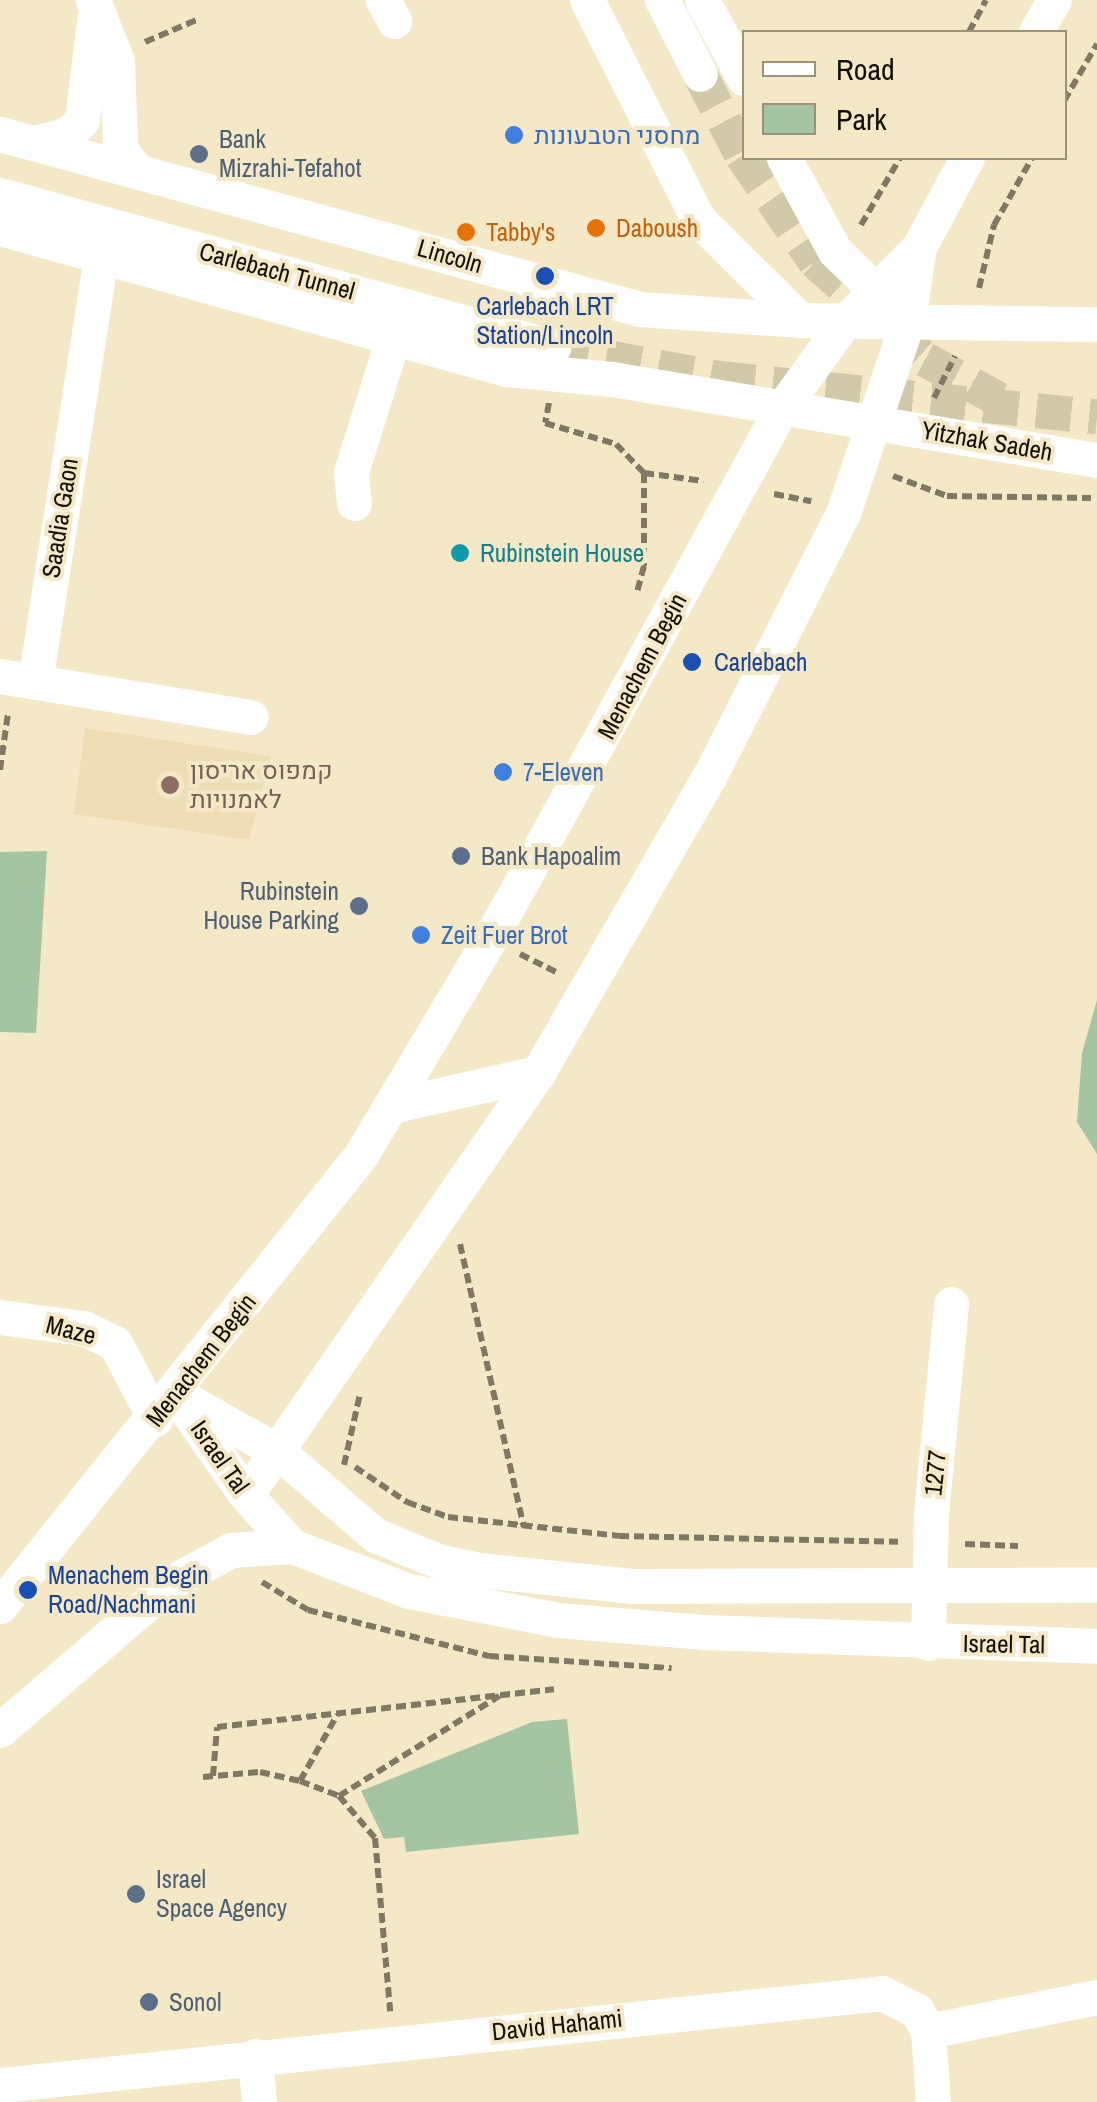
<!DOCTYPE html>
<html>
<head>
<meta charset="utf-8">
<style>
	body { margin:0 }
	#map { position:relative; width:1097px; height:2102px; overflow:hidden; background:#f4e8c7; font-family:"Archivo Narrow",Heebo,sans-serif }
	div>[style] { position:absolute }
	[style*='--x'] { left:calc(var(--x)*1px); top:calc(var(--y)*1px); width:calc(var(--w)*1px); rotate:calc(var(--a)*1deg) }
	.built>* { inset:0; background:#eddeb6 }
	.green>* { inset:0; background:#a3c5a3 }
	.minor-tunnel>* { height:35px; margin-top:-17.5px; transform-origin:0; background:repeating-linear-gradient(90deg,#d2c8aa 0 35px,transparent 0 53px) }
	.path>* { height:6px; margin-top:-3px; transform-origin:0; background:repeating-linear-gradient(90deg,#807863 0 10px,transparent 0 15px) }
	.minor>* { height:35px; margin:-17.5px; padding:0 17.5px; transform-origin:17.5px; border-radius:17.5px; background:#fff }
	.dots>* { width:28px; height:28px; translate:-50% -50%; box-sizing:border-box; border:5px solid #f4e8c7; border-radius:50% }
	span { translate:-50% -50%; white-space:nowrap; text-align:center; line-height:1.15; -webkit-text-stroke:8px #f4e8c7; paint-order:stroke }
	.shop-label { font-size:25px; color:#366cbe }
	.left { translate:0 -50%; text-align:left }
	.service-label { font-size:25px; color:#4e5e75 }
	.right { translate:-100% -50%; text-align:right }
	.food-label { font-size:25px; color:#c56008 }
	.street-label { font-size:25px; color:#141005 }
	.transit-label { font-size:25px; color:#164399 }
	.culture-label { font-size:25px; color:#0d838f }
	.education-label { font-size:25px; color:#785e54 }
	.legend { position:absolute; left:742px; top:30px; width:325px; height:130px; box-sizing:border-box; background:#f4e8c7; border:2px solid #9a9279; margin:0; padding:12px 18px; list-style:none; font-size:30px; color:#141005 }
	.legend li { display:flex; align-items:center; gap:20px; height:50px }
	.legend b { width:50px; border:2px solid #9a9279 }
</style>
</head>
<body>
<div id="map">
	<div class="built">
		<i style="clip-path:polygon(85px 728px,271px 756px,249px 840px,74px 814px)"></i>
	</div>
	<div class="green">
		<i style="clip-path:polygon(47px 851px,36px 1033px,0 1032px,0 852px)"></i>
		<i style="clip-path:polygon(1097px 1000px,1097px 1154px,1077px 1122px,1082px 1053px)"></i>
		<i style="clip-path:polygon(567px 1719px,579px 1834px,406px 1852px,404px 1837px,384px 1839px,361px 1791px,532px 1722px)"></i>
	</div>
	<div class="minor-tunnel">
		<i style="--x:700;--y:74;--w:91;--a:62.6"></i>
		<i style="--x:742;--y:155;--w:129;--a:55.4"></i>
		<i style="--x:815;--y:261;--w:147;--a:41.7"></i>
		<i style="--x:925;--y:359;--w:84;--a:28.4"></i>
		<i style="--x:554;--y:347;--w:169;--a:10.6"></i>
		<i style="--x:720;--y:378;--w:379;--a:5.8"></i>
	</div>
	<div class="path">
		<i style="--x:969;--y:32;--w:36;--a:-62"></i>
		<i style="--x:145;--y:42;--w:59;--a:-23.1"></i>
		<i style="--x:1064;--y:101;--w:66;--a:-59.9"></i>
		<i style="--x:861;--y:225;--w:78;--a:-59.8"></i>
		<i style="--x:979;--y:288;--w:65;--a:-76.6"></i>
		<i style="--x:994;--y:225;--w:77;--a:-60.4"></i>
		<i style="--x:934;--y:398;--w:47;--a:-63.4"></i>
		<i style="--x:549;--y:403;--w:20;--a:101"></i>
		<i style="--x:545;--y:423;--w:74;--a:16.5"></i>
		<i style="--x:616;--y:444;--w:40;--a:46"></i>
		<i style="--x:644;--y:473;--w:93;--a:90"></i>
		<i style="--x:644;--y:566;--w:28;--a:105"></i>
		<i style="--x:644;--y:473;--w:60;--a:7.7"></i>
		<i style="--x:893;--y:476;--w:58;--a:20.3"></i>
		<i style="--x:947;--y:496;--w:144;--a:0.8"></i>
		<i style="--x:774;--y:494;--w:38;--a:11"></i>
		<i style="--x:0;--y:770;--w:58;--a:-82"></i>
		<i style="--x:520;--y:954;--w:42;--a:26.6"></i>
		<i style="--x:460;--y:1244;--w:290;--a:77.3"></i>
		<i style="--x:344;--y:1465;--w:73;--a:-77.3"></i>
		<i style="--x:355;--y:1467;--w:63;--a:33.9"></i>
		<i style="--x:407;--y:1502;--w:44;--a:20.1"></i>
		<i style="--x:448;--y:1517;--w:172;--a:6.3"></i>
		<i style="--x:619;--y:1536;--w:279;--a:1.2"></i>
		<i style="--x:965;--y:1544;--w:53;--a:2.2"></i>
		<i style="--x:262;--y:1582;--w:54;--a:31.3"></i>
		<i style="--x:308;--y:1610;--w:187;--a:14.3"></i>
		<i style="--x:489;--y:1656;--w:183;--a:3.8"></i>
		<i style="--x:213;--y:1776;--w:49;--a:-85.3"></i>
		<i style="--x:217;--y:1727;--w:339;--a:-6.4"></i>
		<i style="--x:203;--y:1777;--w:57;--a:-5"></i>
		<i style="--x:260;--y:1772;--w:41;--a:12.7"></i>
		<i style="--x:300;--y:1781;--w:42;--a:21"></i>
		<i style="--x:339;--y:1796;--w:55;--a:49.4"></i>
		<i style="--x:375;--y:1838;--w:174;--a:85"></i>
		<i style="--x:300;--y:1781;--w:76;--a:-60.7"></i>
		<i style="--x:339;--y:1796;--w:189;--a:-32"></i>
	</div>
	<div class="minor">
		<i style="--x:93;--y:0;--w:66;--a:68.5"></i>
		<i style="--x:117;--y:61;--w:88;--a:88"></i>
		<i style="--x:120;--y:149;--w:24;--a:52"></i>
		<i style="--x:383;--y:0;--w:24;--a:62"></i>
		<i style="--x:587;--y:0;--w:246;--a:63.1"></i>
		<i style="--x:698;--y:219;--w:144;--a:44.7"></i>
		<i style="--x:662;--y:0;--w:83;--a:62.8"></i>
		<i style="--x:702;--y:0;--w:89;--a:61.7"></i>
		<i style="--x:1036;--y:32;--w:37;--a:-61"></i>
		<i style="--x:0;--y:134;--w:663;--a:15.29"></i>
		<i style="--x:640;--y:309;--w:160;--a:3.9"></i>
		<i style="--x:800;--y:320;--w:297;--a:0.8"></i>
		<i style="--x:35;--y:143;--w:34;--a:-15"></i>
		<i style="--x:68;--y:134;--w:20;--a:-45"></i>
		<i style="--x:82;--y:120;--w:100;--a:-83.1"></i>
		<i style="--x:784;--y:158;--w:106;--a:61.3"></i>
		<i style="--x:835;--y:251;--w:80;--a:44.5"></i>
		<i style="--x:0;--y:195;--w:574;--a:15.34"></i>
		<i style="--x:0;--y:228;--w:525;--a:15.57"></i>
		<i style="--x:506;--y:369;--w:106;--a:5.4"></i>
		<i style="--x:612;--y:379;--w:492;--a:9.5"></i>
		<i style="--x:354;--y:503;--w:31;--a:-96"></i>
		<i style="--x:351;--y:472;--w:140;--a:-72.6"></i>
		<i style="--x:0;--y:676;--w:254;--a:9.3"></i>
		<i style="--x:35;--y:682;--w:431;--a:-81.2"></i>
		<i style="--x:391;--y:1106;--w:151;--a:-12.7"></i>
		<i style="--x:0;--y:1317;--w:85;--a:7.5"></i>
		<i style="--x:84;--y:1328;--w:34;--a:26"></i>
		<i style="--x:115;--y:1343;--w:86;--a:62.2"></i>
		<i style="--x:175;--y:1394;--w:123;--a:54.9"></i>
		<i style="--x:246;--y:1495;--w:69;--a:48"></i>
		<i style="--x:292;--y:1546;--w:125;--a:21"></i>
		<i style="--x:409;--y:1591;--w:152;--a:11"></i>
		<i style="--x:558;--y:1620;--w:145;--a:4.7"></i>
		<i style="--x:703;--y:1632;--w:394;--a:2"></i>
		<i style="--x:185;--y:1399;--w:109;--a:29.6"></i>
		<i style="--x:280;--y:1453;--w:125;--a:40.8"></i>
		<i style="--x:375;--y:1535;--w:68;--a:22.4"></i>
		<i style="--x:438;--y:1561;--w:43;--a:12.1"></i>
		<i style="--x:480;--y:1570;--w:153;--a:6"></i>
		<i style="--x:632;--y:1586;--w:465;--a:-0.2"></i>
		<i style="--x:246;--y:1495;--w:513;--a:-55.32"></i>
		<i style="--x:538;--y:1073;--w:342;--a:-60"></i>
		<i style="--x:709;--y:777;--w:296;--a:-63.1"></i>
		<i style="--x:843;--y:513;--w:204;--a:-71.4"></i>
		<i style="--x:908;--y:320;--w:74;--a:-81.4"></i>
		<i style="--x:0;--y:1606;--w:578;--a:-51.32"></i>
		<i style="--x:361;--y:1155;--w:252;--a:-59.2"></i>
		<i style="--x:490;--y:939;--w:602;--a:-61.22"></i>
		<i style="--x:780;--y:411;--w:111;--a:-54.2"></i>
		<i style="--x:845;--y:321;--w:105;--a:-45"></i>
		<i style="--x:919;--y:247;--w:101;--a:-61.7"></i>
		<i style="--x:928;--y:1643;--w:130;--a:-88.7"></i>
		<i style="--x:931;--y:1513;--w:210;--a:-84.5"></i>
		<i style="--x:0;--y:1730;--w:227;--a:-40.7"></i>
		<i style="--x:172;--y:1582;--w:67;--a:-28.5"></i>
		<i style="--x:231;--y:1550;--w:61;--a:-3.8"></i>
		<i style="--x:928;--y:2031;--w:172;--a:-11.4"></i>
		<i style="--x:255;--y:2056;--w:46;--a:85"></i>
		<i style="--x:0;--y:2085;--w:887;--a:-5.95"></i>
		<i style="--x:882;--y:1993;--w:39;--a:27"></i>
		<i style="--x:917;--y:2011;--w:23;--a:61"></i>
		<i style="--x:928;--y:2031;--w:71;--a:86"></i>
	</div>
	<div class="dots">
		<i style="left:514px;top:135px;background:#3f7fe0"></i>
		<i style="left:199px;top:154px;background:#5c6f8a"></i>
		<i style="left:596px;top:228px;background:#e8710a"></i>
		<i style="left:466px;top:232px;background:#e8710a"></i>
		<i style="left:545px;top:276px;background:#1a4fb4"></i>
		<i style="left:460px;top:553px;background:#0f9aa8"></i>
		<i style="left:692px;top:662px;background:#1a4fb4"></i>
		<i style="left:503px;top:772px;background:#3f7fe0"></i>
		<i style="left:170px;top:785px;background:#8d6e63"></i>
		<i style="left:461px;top:856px;background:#5c6f8a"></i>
		<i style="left:359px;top:906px;background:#5c6f8a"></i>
		<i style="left:421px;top:935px;background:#3f7fe0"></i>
		<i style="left:28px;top:1590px;background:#1a4fb4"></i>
		<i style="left:136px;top:1894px;background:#5c6f8a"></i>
		<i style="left:149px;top:2002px;background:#5c6f8a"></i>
	</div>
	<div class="shop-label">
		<span class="left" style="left:534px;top:135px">מחסני הטבעונות</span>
		<span class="left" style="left:523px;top:772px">7-Eleven</span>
		<span class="left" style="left:441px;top:935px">Zeit Fuer Brot</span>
	</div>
	<div class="service-label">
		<span class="left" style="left:219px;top:154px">Bank<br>Mizrahi-Tefahot</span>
		<span class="left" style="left:481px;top:856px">Bank Hapoalim</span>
		<span class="right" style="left:339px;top:906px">Rubinstein<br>House Parking</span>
		<span class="left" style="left:156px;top:1894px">Israel<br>Space Agency</span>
		<span class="left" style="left:169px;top:2002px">Sonol</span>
	</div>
	<div class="food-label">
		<span class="left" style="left:616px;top:228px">Daboush</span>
		<span class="left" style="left:486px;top:232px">Tabby's</span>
	</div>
	<div class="street-label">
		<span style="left:450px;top:256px;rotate:16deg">Lincoln</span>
		<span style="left:277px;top:271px;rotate:15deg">Carlebach Tunnel</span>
		<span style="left:987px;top:441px;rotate:10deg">Yitzhak Sadeh</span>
		<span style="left:60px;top:518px;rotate:-81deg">Saadia Gaon</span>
		<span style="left:642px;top:666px;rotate:-62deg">Menachem Begin</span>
		<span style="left:71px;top:1330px;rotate:14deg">Maze</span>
		<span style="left:201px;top:1360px;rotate:-52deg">Menachem Begin</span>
		<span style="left:220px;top:1457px;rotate:55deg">Israel Tal</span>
		<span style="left:935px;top:1473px;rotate:-84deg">1277</span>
		<span style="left:1004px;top:1644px;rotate:1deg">Israel Tal</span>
		<span style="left:557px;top:2025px;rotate:-6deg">David Hahami</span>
	</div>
	<div class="transit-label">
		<span style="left:545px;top:321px">Carlebach LRT<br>Station/Lincoln</span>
		<span class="left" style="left:714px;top:662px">Carlebach</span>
		<span class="left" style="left:48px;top:1590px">Menachem Begin<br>Road/Nachmani</span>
	</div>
	<div class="culture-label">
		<span class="left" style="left:480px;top:553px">Rubinstein House</span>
	</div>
	<div class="education-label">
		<span class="left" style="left:190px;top:785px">קמפוס אריסון<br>לאמנויות</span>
	</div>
	<ul class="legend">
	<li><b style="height:12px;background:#fff"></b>Road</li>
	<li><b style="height:28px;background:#a3c5a3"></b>Park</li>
	</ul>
</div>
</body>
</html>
